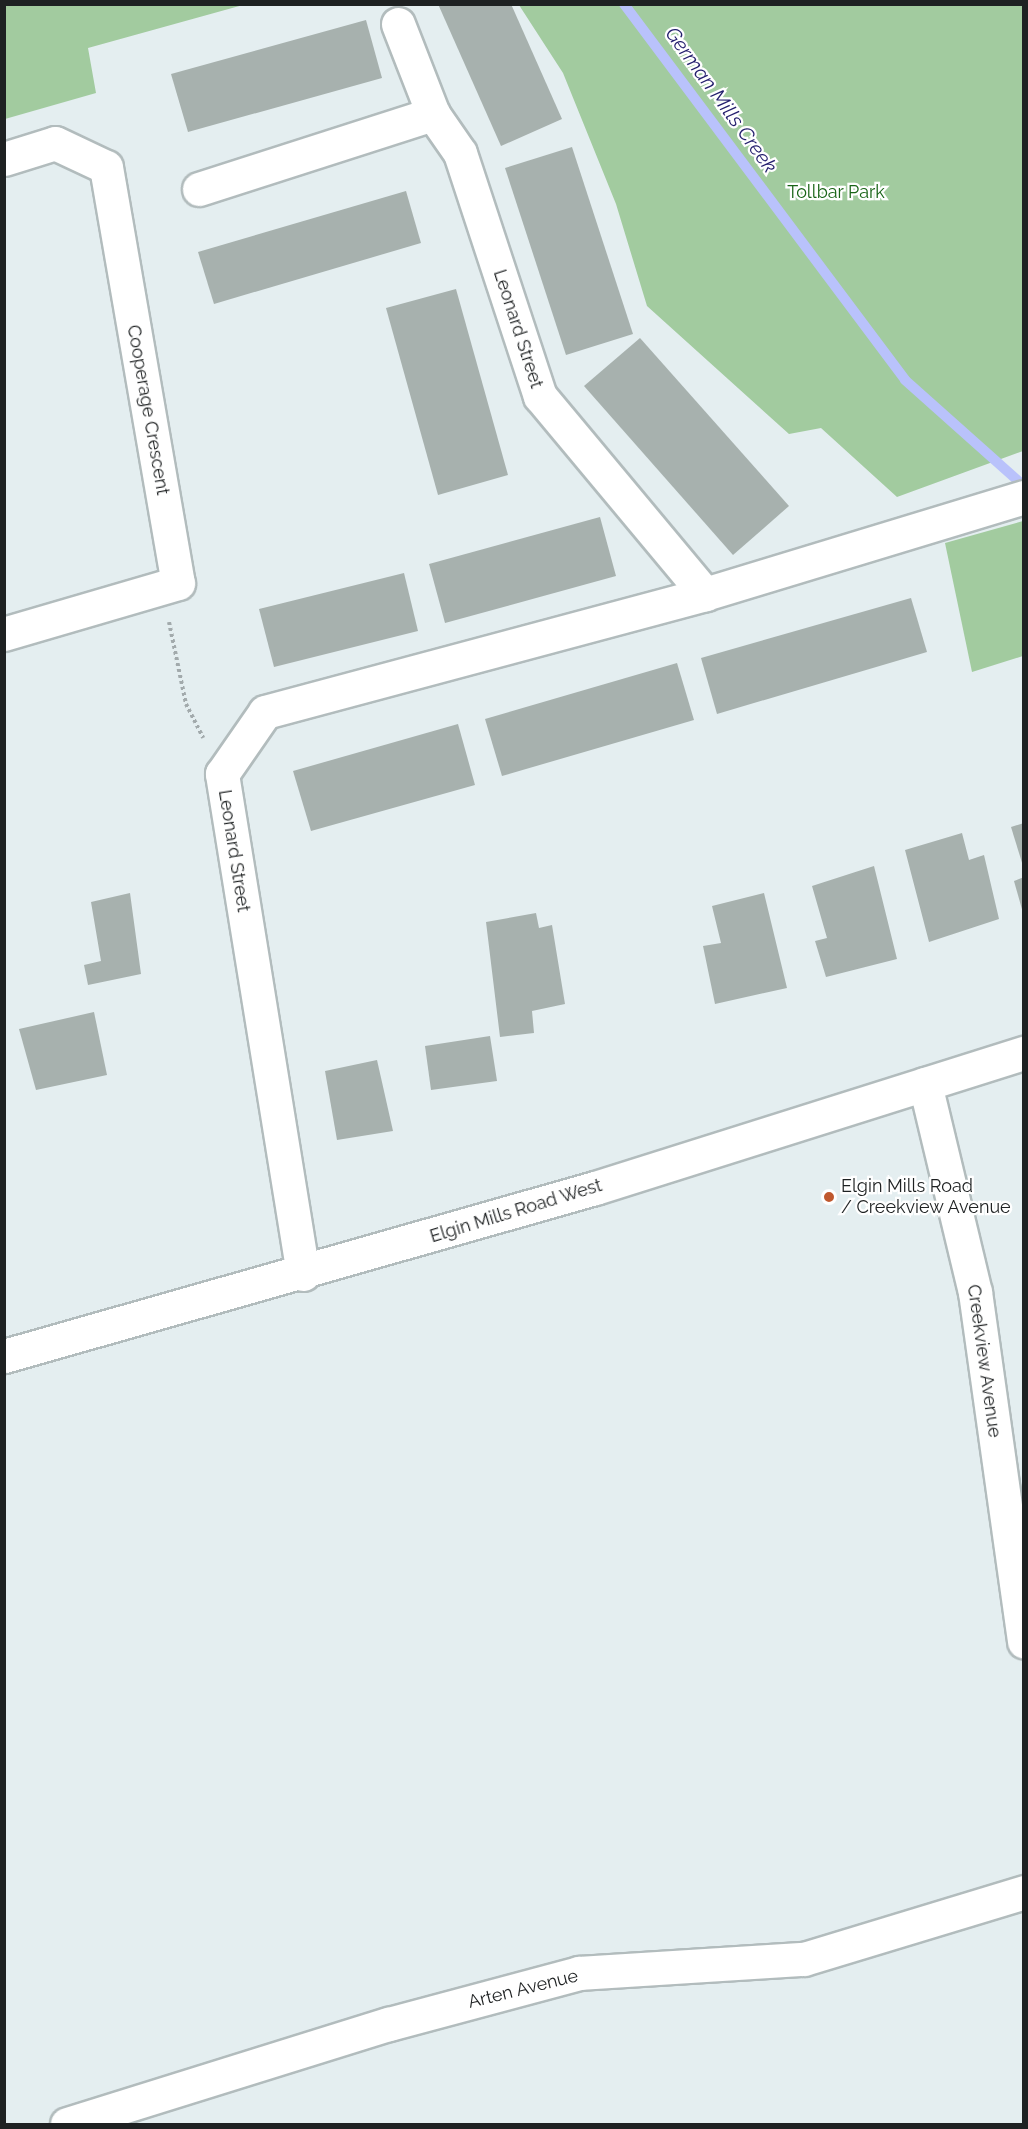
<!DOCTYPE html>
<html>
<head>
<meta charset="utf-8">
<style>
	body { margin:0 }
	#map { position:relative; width:1028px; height:2129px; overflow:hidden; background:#e4eef0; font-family:Raleway,sans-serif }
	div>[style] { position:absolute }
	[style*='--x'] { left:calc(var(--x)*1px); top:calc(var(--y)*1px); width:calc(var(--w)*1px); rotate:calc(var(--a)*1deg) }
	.green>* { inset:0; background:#a2cb9f }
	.stream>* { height:10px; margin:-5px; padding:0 5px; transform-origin:5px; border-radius:5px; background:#b9c2fb }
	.building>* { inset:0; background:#a7b1ae }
	.path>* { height:4px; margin-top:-2px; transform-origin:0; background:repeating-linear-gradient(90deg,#a2aaac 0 3px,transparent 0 6px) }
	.roads { filter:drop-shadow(2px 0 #b2bcbd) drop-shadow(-2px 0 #b2bcbd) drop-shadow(0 2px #b2bcbd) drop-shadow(0 -2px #b2bcbd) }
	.minor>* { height:33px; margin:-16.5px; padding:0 16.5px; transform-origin:16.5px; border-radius:16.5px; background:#fff }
	.major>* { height:33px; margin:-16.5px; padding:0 16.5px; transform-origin:16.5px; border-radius:16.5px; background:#fff }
	.dots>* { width:16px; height:16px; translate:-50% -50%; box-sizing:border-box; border:3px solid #fff; border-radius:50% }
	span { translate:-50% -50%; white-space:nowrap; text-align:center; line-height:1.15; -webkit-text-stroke:4.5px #fff; paint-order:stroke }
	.park-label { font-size:18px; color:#196417 }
	.street-label { font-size:18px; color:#1e2122 }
	.poi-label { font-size:18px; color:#1e2122 }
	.left { translate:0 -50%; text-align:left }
	.water-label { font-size:20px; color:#221d6c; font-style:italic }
	.frame { position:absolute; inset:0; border:6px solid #1e2122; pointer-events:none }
</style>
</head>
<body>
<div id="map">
	<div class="green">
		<i style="clip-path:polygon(5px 4px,243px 4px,243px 5px,88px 48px,96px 93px,5px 119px)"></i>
		<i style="clip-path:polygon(519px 5px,1023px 5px,1023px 451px,897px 497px,821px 428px,789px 434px,647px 306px,616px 204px,563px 73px)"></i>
		<i style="clip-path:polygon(1023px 521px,1023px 656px,972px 672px,945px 543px)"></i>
	</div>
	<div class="stream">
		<i style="--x:624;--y:4;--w:469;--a:53.2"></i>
		<i style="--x:905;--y:380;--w:159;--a:41.7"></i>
	</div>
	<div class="building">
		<i style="clip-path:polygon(438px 4px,511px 4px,562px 119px,501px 146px)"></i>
		<i style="clip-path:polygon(366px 20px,382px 78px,188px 132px,171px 74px)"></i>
		<i style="clip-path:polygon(572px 147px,633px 334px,566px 355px,505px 168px)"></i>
		<i style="clip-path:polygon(406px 191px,421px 243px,214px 304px,198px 252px)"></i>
		<i style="clip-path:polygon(456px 289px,508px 475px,438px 495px,386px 308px)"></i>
		<i style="clip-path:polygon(640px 338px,789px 506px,733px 555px,584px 386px)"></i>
		<i style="clip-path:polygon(600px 517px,616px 576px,445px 623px,429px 564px)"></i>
		<i style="clip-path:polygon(404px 573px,418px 631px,274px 667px,259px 609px)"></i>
		<i style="clip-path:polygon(911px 598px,927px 652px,717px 714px,701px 658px)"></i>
		<i style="clip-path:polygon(677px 663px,694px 720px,502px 776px,485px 719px)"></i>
		<i style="clip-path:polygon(458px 724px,475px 785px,311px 831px,293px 771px)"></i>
		<i style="clip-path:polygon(1024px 823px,1024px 866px,1023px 866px,1011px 827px)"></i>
		<i style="clip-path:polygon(962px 833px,969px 860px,984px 855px,999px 919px,929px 942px,905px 850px)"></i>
		<i style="clip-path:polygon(874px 866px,897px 959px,826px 977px,815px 941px,827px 938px,812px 886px)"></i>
		<i style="clip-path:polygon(1024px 877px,1024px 913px,1023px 913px,1014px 881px)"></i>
		<i style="clip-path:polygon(130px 893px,141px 974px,88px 985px,84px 965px,101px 961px,91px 902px)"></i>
		<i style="clip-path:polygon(764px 893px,787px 988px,715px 1004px,703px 946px,721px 943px,712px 906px)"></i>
		<i style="clip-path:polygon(536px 913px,539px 928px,552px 925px,565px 1004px,532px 1011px,534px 1033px,500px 1037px,486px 922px)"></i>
		<i style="clip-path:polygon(94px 1012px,107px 1075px,36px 1090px,19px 1029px)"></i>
		<i style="clip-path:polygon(490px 1036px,497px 1081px,431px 1090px,425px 1046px)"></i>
		<i style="clip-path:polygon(377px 1060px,393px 1131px,337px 1140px,325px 1071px)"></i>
	</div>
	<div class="path">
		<i style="--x:169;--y:622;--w:84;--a:78.3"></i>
		<i style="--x:186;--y:704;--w:38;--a:63"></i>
	</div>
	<div class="roads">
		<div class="minor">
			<i style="--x:398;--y:24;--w:97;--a:68.7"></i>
			<i style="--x:433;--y:114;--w:47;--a:55.3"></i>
			<i style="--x:460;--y:153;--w:256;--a:71.8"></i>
			<i style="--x:540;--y:396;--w:258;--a:50.2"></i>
			<i style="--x:4;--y:159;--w:53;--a:-17.4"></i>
			<i style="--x:55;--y:143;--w:56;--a:25.2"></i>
			<i style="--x:106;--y:167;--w:422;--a:80.2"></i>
			<i style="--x:178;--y:583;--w:181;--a:163.7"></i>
			<i style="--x:199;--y:189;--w:246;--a:-17.8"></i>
			<i style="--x:925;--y:1084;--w:214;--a:76.5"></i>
			<i style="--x:975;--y:1292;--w:353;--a:82"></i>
			<i style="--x:303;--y:1274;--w:507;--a:-99.2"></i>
			<i style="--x:222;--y:774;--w:75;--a:-55.3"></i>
			<i style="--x:265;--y:712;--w:456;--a:-15"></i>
			<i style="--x:705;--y:594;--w:333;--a:-16.9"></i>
			<i style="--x:67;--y:2124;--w:337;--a:-17.3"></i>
			<i style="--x:389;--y:2024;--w:197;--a:-15"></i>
			<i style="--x:579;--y:1973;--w:225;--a:-3.6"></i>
			<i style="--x:804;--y:1959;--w:230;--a:-16.9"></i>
		</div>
		<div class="major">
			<i style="--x:4;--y:1356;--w:614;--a:-15.87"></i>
			<i style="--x:595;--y:1188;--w:450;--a:-17.5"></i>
		</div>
	</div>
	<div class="dots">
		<i style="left:829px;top:1197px;background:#bf582e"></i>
	</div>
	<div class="park-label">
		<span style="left:836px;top:192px">Tollbar Park</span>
	</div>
	<div class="street-label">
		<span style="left:518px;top:329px;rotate:72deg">Leonard Street</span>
		<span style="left:148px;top:410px;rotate:80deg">Cooperage Crescent</span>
		<span style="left:234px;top:851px;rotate:81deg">Leonard Street</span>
		<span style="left:516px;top:1211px;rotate:-17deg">Elgin Mills Road West</span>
		<span style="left:984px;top:1361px;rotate:82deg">Creekview Avenue</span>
		<span style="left:523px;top:1989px;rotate:-14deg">Arten Avenue</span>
	</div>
	<div class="poi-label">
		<span class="left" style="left:841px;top:1197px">Elgin Mills Road<br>/ Creekview Avenue</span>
	</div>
	<div class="water-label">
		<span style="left:721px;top:100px;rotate:54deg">German Mills Creek</span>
	</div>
	<div class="frame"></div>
</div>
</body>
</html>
